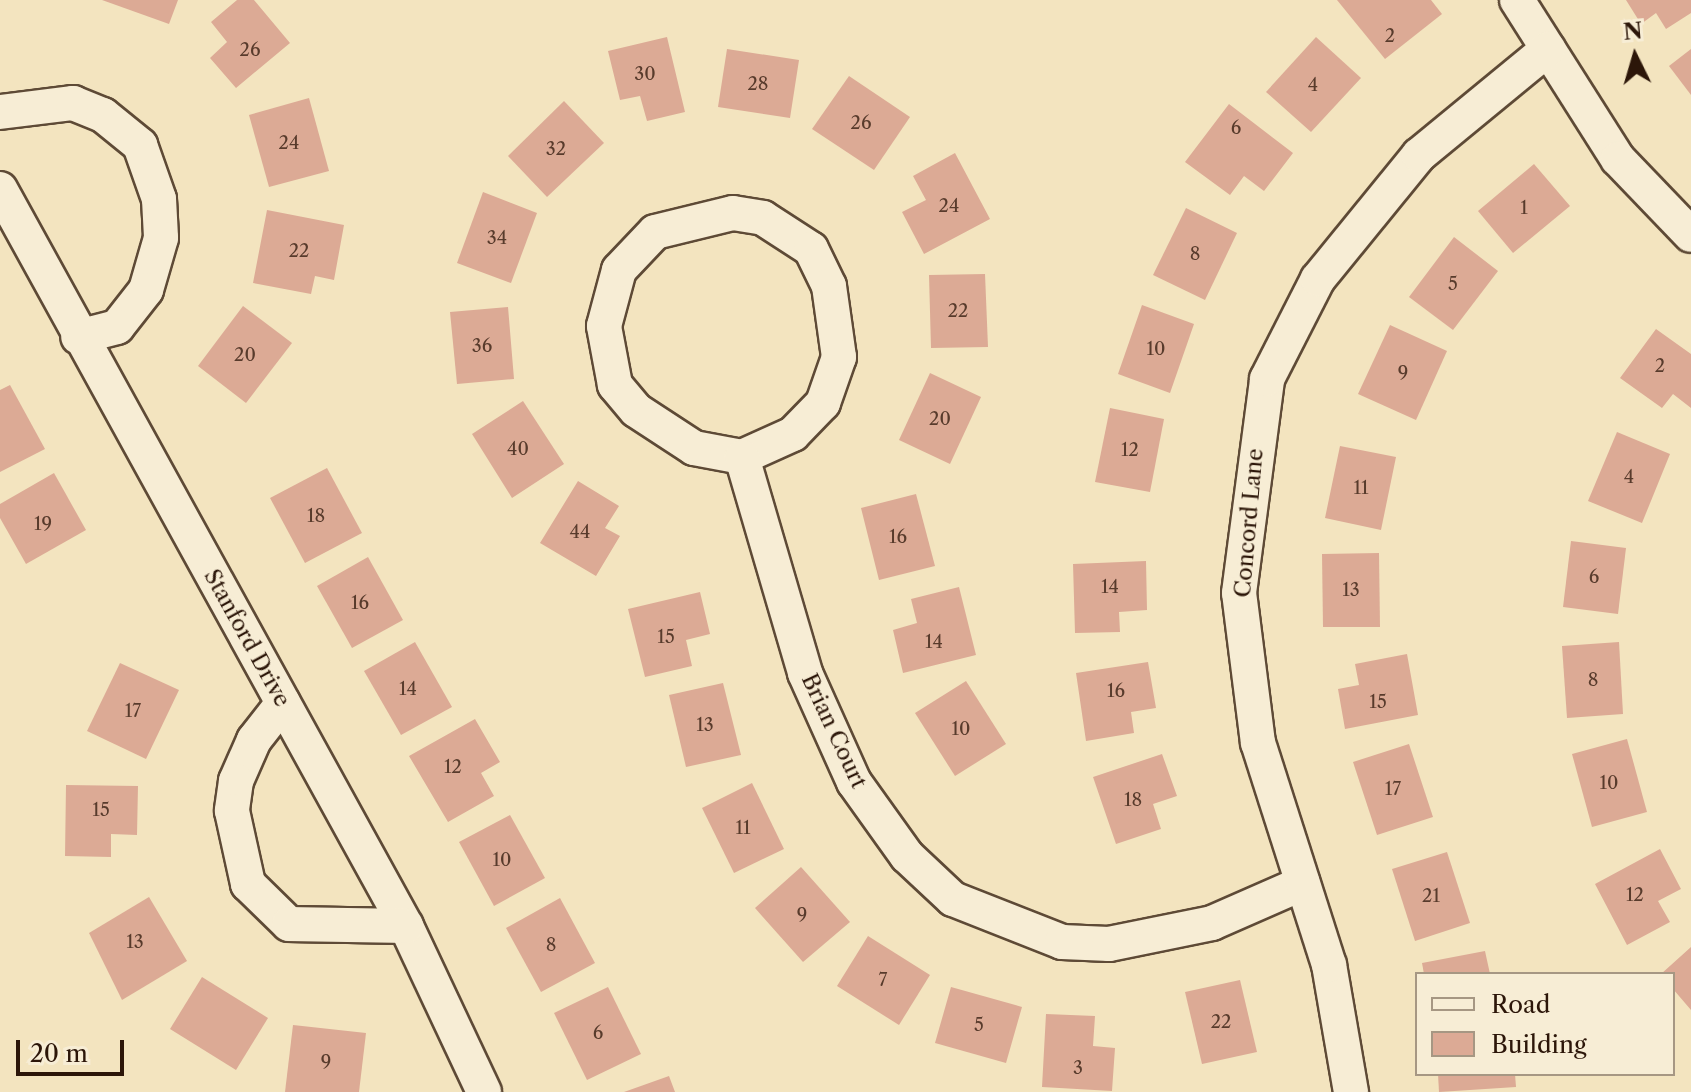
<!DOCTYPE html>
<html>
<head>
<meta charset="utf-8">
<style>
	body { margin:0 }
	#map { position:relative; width:1691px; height:1092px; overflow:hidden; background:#f3e4bf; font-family:"Libre Caslon Text",serif }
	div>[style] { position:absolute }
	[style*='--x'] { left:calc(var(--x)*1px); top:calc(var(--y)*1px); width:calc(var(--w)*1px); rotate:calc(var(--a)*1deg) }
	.building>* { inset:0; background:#dcaa95 }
	.roads { filter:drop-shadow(2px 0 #5e4a36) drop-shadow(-2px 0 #5e4a36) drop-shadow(0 2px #5e4a36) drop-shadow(0 -2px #5e4a36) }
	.minor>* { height:34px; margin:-17px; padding:0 17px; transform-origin:17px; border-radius:17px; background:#f7edd5 }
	span { translate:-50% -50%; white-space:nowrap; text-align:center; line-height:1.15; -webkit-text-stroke:6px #f7edd5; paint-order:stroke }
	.number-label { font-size:18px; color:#583b2c }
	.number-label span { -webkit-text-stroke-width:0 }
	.street-label { font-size:22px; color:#2c1609 }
	.legend { position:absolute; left:1415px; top:972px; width:260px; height:104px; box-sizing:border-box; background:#f7edd5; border:2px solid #a69783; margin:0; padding:10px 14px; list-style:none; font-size:24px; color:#2c1609 }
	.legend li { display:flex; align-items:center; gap:16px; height:40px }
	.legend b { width:40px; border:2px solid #a69783 }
	.north { position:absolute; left:1595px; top:16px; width:80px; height:80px; -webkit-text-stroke:6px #f7edd5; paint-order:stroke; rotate:355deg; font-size:22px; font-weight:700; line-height:32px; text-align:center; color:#2c1609 }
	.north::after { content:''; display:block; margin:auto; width:28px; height:36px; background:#2c1609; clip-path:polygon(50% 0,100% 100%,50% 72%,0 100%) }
	.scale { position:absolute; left:16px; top:1040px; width:108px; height:36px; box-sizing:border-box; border:4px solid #2c1609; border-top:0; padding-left:10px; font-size:24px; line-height:28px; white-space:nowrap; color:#2c1609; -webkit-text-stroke:6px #f7edd5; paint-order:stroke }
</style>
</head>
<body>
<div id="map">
	<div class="building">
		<i style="clip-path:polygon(102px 0,178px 0,169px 24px)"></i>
		<i style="clip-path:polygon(237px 0,254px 0,290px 43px,236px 88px,210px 58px,227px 42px,211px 22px)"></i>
		<i style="clip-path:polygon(1337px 0,1431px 0,1442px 14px,1385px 59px)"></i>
		<i style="clip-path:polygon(1626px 0,1691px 0,1691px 13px,1666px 29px,1656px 13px,1641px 24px)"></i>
		<i style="clip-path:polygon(667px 37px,685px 112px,647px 121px,640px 96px,620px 100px,608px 51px)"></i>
		<i style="clip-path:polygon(1316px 37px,1361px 78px,1311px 132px,1266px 92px)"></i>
		<i style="clip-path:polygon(727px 49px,799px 60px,790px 118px,718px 107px)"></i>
		<i style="clip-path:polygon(1691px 49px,1691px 95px,1669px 66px)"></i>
		<i style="clip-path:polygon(849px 76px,910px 117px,874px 170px,812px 129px)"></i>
		<i style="clip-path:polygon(309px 98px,329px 171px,269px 187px,249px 115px)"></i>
		<i style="clip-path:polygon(564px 101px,604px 143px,547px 197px,508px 156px)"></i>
		<i style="clip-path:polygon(1229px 104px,1293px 153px,1264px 191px,1244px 176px,1230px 195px,1185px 162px)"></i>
		<i style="clip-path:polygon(955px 153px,990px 219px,924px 254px,902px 212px,926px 200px,913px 176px)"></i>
		<i style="clip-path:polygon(1534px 164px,1570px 206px,1513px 253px,1478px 211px)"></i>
		<i style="clip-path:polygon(483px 192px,537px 213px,511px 283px,457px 263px)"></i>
		<i style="clip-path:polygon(1186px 208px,1237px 233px,1205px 300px,1153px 275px)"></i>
		<i style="clip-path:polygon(267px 210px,344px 225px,334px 280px,315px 276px,311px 294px,253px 283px)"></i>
		<i style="clip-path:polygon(1454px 237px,1498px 271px,1453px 330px,1409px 297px)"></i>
		<i style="clip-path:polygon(985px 274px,988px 347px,931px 348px,929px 275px)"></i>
		<i style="clip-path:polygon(1142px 305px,1194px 324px,1170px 393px,1118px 374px)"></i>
		<i style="clip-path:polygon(243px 306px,292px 343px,246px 403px,198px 366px)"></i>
		<i style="clip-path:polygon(508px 307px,514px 379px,457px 384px,450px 312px)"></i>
		<i style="clip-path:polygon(1390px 325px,1447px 351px,1416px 420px,1358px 394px)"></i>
		<i style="clip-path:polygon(1656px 329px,1691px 354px,1691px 408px,1673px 394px,1662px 408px,1620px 378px)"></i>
		<i style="clip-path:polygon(930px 373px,981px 397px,950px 464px,899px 440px)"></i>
		<i style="clip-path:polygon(10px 385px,45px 449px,0 472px,0 390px)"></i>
		<i style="clip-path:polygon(523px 401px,564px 464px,512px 498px,472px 434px)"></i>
		<i style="clip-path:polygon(1110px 408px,1164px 419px,1150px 492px,1095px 482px)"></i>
		<i style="clip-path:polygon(1617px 432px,1670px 454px,1642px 523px,1588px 501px)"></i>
		<i style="clip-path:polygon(1340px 446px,1396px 457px,1381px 530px,1325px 518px)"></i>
		<i style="clip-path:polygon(327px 468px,362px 533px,305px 563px,270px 498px)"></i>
		<i style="clip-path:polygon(54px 473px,86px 530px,26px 564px,0 518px,0 504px)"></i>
		<i style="clip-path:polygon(578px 481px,619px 506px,605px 528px,620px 536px,596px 576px,540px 543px)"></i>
		<i style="clip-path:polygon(916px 494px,935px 566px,879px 580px,861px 508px)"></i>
		<i style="clip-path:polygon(1571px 541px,1626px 548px,1618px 614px,1563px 607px)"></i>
		<i style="clip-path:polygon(1379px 553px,1380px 627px,1323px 627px,1322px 554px)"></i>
		<i style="clip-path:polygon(368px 557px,403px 620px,352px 648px,317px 586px)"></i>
		<i style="clip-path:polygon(1146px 561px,1147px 610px,1119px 612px,1120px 632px,1075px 633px,1073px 564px)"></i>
		<i style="clip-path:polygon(959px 587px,976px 655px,903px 673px,893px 630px,917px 623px,911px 599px)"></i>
		<i style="clip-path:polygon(700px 592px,710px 634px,686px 640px,692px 666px,645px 677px,628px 609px)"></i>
		<i style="clip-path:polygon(415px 642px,452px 707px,401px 735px,364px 671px)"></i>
		<i style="clip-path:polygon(1619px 642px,1623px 714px,1567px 718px,1562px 646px)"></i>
		<i style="clip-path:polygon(1407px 654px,1418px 715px,1345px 729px,1338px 689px,1359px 685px,1355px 664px)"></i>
		<i style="clip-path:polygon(1148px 662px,1156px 708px,1131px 712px,1134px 733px,1086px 741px,1076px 673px)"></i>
		<i style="clip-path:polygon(120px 663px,179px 690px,146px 759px,87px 731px)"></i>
		<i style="clip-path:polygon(966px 681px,1006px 744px,955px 776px,915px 713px)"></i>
		<i style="clip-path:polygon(723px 683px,741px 755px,686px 767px,669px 695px)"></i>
		<i style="clip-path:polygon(475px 719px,500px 762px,481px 773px,494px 796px,448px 822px,409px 756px)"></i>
		<i style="clip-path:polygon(1627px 739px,1647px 812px,1592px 827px,1572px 754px)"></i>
		<i style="clip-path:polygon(1409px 744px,1433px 817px,1377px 835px,1353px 762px)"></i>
		<i style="clip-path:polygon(1162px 754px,1177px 796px,1153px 804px,1161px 829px,1116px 844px,1093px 777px)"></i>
		<i style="clip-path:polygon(752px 783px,784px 849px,734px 873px,702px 808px)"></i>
		<i style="clip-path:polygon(66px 785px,138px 786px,137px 835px,111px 834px,111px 857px,65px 856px)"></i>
		<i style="clip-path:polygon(510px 815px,545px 878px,494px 906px,459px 842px)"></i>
		<i style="clip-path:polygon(1660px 849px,1681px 889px,1658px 901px,1670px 922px,1627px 945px,1595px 884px)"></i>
		<i style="clip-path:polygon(1447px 852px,1470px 923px,1415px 941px,1392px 869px)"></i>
		<i style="clip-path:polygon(801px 867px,850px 922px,803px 962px,755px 908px)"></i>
		<i style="clip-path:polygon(149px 897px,187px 961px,122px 1000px,89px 933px)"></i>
		<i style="clip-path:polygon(560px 898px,595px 963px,541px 992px,506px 928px)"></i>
		<i style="clip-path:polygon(868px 936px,930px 975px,899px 1025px,837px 986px)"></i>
		<i style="clip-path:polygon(1691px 947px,1691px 1010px,1673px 989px,1673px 974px,1661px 974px)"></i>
		<i style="clip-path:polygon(1485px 951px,1490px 974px,1424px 974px,1422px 963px)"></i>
		<i style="clip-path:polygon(202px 977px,268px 1018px,236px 1070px,170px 1029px)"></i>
		<i style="clip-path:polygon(1240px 980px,1257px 1052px,1202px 1064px,1185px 992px)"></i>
		<i style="clip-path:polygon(608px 987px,641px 1054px,587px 1080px,554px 1013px)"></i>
		<i style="clip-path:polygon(951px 987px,1022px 1007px,1006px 1063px,935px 1043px)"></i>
		<i style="clip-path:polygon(1046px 1014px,1095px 1016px,1093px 1046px,1115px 1048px,1112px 1091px,1042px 1087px)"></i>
		<i style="clip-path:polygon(293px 1025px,366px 1033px,359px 1092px,285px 1092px)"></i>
		<i style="clip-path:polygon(1438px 1074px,1515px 1074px,1516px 1087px,1439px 1092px)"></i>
		<i style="clip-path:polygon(669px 1076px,675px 1092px,624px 1092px)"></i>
	</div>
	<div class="roads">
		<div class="minor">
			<i style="--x:1517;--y:0;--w:188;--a:57.6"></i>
			<i style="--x:1618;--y:159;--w:105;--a:46.2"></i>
			<i style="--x:0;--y:112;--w:74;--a:-7"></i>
			<i style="--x:73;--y:103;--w:32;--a:22"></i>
			<i style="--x:103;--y:115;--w:48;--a:39"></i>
			<i style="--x:140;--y:145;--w:57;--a:70.6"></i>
			<i style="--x:159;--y:199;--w:39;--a:87"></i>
			<i style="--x:161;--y:238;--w:54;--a:106.1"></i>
			<i style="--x:146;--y:290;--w:47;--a:128.1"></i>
			<i style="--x:117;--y:327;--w:40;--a:165.6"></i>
			<i style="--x:0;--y:189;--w:841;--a:61.15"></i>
			<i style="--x:406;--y:926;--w:183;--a:64.8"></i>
			<i style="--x:733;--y:213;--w:30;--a:9"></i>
			<i style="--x:763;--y:218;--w:57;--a:32.9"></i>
			<i style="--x:811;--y:249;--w:41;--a:64.1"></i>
			<i style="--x:829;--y:286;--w:72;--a:82"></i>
			<i style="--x:839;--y:357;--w:49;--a:109.2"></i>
			<i style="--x:823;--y:403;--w:43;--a:134.1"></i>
			<i style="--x:793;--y:434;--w:56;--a:155.7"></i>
			<i style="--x:742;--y:457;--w:49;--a:-169.4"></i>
			<i style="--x:694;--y:448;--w:69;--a:-146.8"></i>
			<i style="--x:636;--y:410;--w:33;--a:-130"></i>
			<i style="--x:615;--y:385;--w:60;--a:-100.6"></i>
			<i style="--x:604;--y:326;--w:58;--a:-75"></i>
			<i style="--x:619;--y:270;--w:52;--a:-46.5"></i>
			<i style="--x:655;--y:232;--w:80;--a:-13.7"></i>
			<i style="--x:742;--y:457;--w:225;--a:73.7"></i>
			<i style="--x:805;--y:673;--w:120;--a:65.8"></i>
			<i style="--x:854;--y:782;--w:91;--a:54.4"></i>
			<i style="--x:907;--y:856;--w:63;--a:43.1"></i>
			<i style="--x:953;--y:899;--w:117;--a:21.5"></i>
			<i style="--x:1062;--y:942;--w:47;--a:2.4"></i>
			<i style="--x:1109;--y:944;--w:105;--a:-11.5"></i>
			<i style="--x:1212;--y:923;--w:99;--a:-23.7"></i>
			<i style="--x:283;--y:703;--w:47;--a:128.1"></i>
			<i style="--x:254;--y:740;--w:45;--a:113.7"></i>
			<i style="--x:236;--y:781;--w:30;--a:98"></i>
			<i style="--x:232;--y:811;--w:75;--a:77.6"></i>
			<i style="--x:248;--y:884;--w:57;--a:44.3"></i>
			<i style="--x:289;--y:924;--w:117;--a:1"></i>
			<i style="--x:1351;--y:1092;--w:129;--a:-99.8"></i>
			<i style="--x:1329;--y:965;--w:233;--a:-107.7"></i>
			<i style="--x:1258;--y:743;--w:151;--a:-97.2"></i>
			<i style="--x:1239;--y:593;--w:216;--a:-82.5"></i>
			<i style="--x:1267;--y:379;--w:112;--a:-63"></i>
			<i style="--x:1318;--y:279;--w:160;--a:-50.8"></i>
			<i style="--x:1419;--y:155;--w:167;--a:-39.4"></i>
		</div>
	</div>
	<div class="number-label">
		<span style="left:1390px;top:36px">2</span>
		<span style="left:250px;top:50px">26</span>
		<span style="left:645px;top:74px">30</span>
		<span style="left:758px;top:84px">28</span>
		<span style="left:1313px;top:85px">4</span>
		<span style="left:861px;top:123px">26</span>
		<span style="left:1236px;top:128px">6</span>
		<span style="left:289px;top:143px">24</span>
		<span style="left:556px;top:149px">32</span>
		<span style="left:949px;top:206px">24</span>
		<span style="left:1524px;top:208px">1</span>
		<span style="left:497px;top:238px">34</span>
		<span style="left:299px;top:251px">22</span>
		<span style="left:1195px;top:254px">8</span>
		<span style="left:1453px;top:284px">5</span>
		<span style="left:958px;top:311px">22</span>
		<span style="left:482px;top:346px">36</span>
		<span style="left:1156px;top:349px">10</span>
		<span style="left:245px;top:355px">20</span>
		<span style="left:1660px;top:366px">2</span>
		<span style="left:1403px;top:373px">9</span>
		<span style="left:940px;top:419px">20</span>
		<span style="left:518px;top:449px">40</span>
		<span style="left:1130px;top:450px">12</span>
		<span style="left:1629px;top:477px">4</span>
		<span style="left:1361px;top:488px">11</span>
		<span style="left:316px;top:516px">18</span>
		<span style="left:43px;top:524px">19</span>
		<span style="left:580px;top:532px">44</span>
		<span style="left:898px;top:537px">16</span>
		<span style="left:1594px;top:577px">6</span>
		<span style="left:1110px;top:587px">14</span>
		<span style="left:1351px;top:590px">13</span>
		<span style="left:360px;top:603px">16</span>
		<span style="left:666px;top:637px">15</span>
		<span style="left:934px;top:642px">14</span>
		<span style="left:1593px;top:680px">8</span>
		<span style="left:408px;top:689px">14</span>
		<span style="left:1116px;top:691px">16</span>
		<span style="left:1378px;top:702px">15</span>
		<span style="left:133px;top:711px">17</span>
		<span style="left:705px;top:725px">13</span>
		<span style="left:961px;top:729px">10</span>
		<span style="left:453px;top:767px">12</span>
		<span style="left:1609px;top:783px">10</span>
		<span style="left:1393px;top:789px">17</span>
		<span style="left:1133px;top:800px">18</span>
		<span style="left:101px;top:810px">15</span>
		<span style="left:743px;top:828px">11</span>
		<span style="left:502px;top:860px">10</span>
		<span style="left:1635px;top:895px">12</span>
		<span style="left:1431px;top:896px">21</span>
		<span style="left:802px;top:915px">9</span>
		<span style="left:135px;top:942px">13</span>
		<span style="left:551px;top:945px">8</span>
		<span style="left:883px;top:980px">7</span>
		<span style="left:1221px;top:1022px">22</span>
		<span style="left:979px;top:1025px">5</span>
		<span style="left:598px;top:1033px">6</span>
		<span style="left:326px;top:1062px">9</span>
		<span style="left:1078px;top:1068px">3</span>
	</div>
	<div class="street-label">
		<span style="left:1249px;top:523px;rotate:-85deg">Concord Lane</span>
		<span style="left:247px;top:638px;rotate:61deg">Stanford Drive</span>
		<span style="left:834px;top:731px;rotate:65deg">Brian Court</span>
	</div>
	<ul class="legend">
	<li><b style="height:10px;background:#f7edd5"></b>Road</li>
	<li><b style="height:22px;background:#dcaa95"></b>Building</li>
	</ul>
	<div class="north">N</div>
	<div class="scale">20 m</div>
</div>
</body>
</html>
